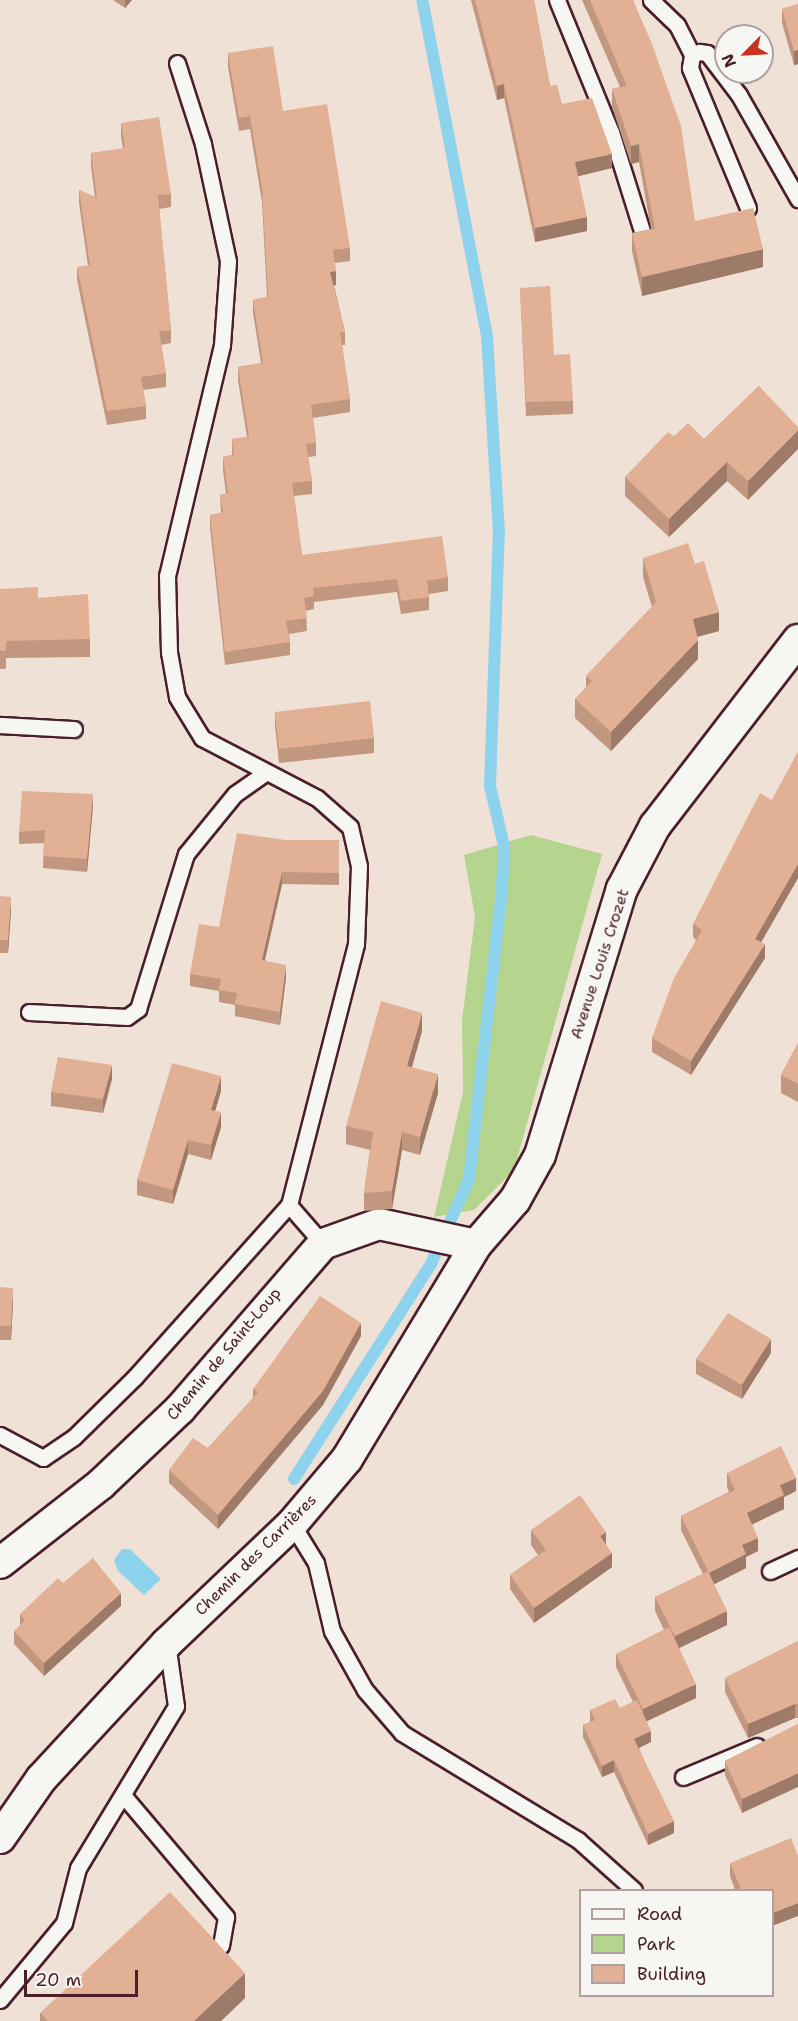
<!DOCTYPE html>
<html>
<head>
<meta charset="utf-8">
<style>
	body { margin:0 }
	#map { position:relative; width:798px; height:2021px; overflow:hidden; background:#f0e1d6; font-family:"Shantell Sans",sans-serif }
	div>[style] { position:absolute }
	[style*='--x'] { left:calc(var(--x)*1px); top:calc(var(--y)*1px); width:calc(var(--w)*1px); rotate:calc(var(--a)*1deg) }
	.green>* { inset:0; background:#b5d58f }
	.water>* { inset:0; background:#8dd3ee }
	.stream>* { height:12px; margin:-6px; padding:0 6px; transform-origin:6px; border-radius:6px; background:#8dd3ee }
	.roads { filter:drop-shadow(2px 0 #4a1f2b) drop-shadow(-2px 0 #4a1f2b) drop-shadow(0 2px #4a1f2b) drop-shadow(0 -2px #4a1f2b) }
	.service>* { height:15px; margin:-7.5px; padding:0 7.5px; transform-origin:7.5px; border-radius:7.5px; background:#f6f6f2 }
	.minor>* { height:30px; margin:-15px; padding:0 15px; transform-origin:15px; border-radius:15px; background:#f6f6f2 }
	.wall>* { inset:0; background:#c29780 }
	.shaded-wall>* { inset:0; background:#9e7b68 }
	.building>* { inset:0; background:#e2b095 }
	span { translate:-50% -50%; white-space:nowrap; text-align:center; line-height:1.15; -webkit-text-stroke:5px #f6f6f2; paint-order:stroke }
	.street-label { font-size:16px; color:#4a1f2b }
	.legend { position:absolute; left:579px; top:1889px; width:195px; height:108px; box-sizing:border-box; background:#f6f6f2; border:2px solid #b1a0a2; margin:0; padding:8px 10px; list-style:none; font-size:18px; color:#4a1f2b }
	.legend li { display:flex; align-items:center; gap:12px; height:30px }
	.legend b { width:30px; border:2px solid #b1a0a2 }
	.north { position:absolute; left:714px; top:24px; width:60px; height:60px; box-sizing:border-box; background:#f6f6f2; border:2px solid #b1a0a2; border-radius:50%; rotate:246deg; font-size:16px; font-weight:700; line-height:24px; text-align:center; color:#4a1f2b }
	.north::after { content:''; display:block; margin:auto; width:21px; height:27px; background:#c8321e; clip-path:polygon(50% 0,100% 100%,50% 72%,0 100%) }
	.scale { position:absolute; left:24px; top:1970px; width:114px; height:27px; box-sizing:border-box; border:3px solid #4a1f2b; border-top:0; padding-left:8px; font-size:18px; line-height:21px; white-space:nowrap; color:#4a1f2b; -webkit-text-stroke:4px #f6f6f2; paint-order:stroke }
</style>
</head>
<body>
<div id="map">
	<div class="green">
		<i style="clip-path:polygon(531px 835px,602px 854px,514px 1170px,474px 1210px,434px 1217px,463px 1092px,462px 1021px,475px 917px,464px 855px)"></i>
	</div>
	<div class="water">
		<i style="clip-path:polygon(122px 1549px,130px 1549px,161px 1579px,144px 1595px,118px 1571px,114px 1560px)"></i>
	</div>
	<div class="stream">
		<i style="--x:294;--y:1479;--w:255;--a:-57.5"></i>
		<i style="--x:431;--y:1264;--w:93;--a:-65.9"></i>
		<i style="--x:469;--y:1179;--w:293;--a:-83.5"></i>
		<i style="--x:502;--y:888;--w:42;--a:-87.3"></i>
		<i style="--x:504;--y:846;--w:62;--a:-103.1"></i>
		<i style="--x:490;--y:786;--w:253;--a:-88"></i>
		<i style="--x:499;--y:533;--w:197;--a:-93.5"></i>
		<i style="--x:487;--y:336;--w:342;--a:-100.9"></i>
	</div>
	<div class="roads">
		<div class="service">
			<i style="--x:557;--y:0;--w:143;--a:67.8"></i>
			<i style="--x:611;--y:132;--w:104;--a:72.6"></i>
			<i style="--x:651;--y:0;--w:36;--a:44"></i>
			<i style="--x:677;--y:25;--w:34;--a:63"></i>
			<i style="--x:748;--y:208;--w:152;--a:-112.5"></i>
			<i style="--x:690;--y:68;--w:13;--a:-81"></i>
			<i style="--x:692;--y:55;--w:8;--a:-23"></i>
			<i style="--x:699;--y:52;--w:8;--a:7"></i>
			<i style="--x:707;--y:53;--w:53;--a:52.7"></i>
			<i style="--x:739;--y:95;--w:120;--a:60.4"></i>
			<i style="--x:0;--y:725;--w:74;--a:3.1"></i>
			<i style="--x:29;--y:1012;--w:98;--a:2.9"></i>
			<i style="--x:127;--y:1017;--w:14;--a:-36"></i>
			<i style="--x:138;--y:1009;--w:162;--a:-72.8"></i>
			<i style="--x:186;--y:854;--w:77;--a:-50.8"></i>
			<i style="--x:235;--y:794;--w:35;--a:-35"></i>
			<i style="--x:289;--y:1205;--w:52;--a:48.9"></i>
			<i style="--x:0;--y:1435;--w:49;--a:28.1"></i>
			<i style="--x:43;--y:1458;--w:37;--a:-34"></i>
			<i style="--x:74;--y:1437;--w:86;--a:-44.5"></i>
			<i style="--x:135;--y:1377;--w:231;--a:-48.2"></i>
			<i style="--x:289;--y:1205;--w:269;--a:-75.6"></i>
			<i style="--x:356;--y:944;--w:78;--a:-87.8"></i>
			<i style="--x:359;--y:866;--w:40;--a:-103"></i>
			<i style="--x:350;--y:827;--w:44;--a:-138.7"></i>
			<i style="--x:317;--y:798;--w:130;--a:-152.4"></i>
			<i style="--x:202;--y:738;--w:48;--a:-121.4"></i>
			<i style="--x:177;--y:697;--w:46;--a:-100.1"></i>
			<i style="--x:169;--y:652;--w:76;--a:-91.5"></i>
			<i style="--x:167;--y:576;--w:237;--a:-76.6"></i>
			<i style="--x:222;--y:345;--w:84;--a:-85.9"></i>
			<i style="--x:228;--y:261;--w:120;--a:-102.1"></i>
			<i style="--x:203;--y:144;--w:85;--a:-107.8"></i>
			<i style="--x:292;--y:1524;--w:46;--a:58.4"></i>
			<i style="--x:316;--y:1563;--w:70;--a:76.8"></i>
			<i style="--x:332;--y:1631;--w:68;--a:60.8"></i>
			<i style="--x:365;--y:1690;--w:57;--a:49.3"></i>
			<i style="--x:402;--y:1733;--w:206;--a:31.3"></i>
			<i style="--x:578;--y:1840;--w:75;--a:41.8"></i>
			<i style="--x:770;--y:1571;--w:31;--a:-25"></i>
			<i style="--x:683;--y:1777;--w:80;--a:-22.7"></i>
			<i style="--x:123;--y:1795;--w:160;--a:49.8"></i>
			<i style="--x:226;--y:1917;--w:29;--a:100"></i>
			<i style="--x:0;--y:2000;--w:100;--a:-50.3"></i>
			<i style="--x:64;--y:1923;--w:57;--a:-75.7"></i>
			<i style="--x:78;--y:1868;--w:189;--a:-58.8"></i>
			<i style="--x:176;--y:1706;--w:64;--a:-98.1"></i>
		</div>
		<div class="minor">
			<i style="--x:0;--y:1563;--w:128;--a:-38"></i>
			<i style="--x:101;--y:1484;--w:109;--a:-43.5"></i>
			<i style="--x:180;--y:1409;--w:218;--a:-49.1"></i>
			<i style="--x:323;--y:1244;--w:59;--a:-19.7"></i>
			<i style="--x:379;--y:1224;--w:99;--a:12.2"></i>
			<i style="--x:0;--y:1838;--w:72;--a:-55.2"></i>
			<i style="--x:41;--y:1779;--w:185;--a:-47.2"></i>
			<i style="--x:167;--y:1643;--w:173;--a:-43.6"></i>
			<i style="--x:292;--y:1524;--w:85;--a:-49.8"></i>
			<i style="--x:347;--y:1459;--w:250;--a:-58.9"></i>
			<i style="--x:476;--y:1245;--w:60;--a:-49.1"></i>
			<i style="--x:515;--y:1200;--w:51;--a:-60.9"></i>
			<i style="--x:540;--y:1155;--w:278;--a:-72.9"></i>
			<i style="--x:622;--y:889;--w:71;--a:-62.4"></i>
			<i style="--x:655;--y:826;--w:235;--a:-52.4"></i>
		</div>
	</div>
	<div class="wall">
		<i style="clip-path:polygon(113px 0,132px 0,125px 8px)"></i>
		<i style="clip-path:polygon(471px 0,534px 0,550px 86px,562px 104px,612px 168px,578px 176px,587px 231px,535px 242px,504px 98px,497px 100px)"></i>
		<i style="clip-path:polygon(582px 0,633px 0,695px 221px,763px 267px,642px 296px,632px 251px,632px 233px,651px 229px,639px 162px,631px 164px,612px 107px,612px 89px,620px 87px)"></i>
		<i style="clip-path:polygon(798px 4px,798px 64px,794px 65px,782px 23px,782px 9px)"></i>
		<i style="clip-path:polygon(228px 53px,283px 111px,350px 248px,350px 261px,335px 263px,336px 285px,334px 285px,345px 332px,345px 345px,342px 345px,350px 399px,350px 412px,313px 418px,316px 443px,316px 456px,308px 457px,312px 481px,312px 494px,294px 496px,302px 555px,448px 577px,448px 591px,429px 594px,429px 610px,401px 614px,397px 592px,314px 602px,314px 609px,306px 611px,307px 631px,289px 634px,290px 642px,290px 655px,225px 665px,210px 528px,210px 515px,221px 513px,220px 495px,226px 494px,223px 470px,223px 457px,232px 455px,232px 439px,247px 437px,238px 380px,238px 367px,261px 363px,253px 313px,253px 300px,267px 297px,262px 202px,250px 129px,239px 131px,228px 67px)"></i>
		<i style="clip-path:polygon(121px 123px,171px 194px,171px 207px,159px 209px,171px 330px,171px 343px,161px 345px,166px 373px,166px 387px,143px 390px,146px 406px,146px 419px,107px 425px,77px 280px,77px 267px,88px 266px,79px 203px,79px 190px,95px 197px,91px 167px,91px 153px,123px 149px,121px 136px)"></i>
		<i style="clip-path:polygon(520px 288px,554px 355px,573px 401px,573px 414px,526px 416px)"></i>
		<i style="clip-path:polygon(759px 386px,748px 500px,727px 481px,669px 537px,625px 496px,625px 477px,674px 436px,704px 439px)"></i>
		<i style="clip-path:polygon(643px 558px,719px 631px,697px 637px,698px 659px,611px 751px,575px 718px,575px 699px,586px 688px,586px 676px,652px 607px,643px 577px)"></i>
		<i style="clip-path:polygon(0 589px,38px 598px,90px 639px,90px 657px,6px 658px,6px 669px,0 669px)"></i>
		<i style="clip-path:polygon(275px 712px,374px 738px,374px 753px,279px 763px,275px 726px)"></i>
		<i style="clip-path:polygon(798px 752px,798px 878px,761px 942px,765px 958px,691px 1075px,652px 1052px,652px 1038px,696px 940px,693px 937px,693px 924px,772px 800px)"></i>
		<i style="clip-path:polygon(93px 806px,87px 872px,43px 868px,44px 843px,19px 844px,19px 832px)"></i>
		<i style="clip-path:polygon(285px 840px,339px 840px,339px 885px,282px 884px,265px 960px,286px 977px,280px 1025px,235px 1016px,235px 1005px,219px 1002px,219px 991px,190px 986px,190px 974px,219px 927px)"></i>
		<i style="clip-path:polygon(0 896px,11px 910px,8px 953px,0 953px)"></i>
		<i style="clip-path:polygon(422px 1031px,412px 1067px,438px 1093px,420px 1155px,402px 1150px,392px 1209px,364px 1211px,364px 1193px,370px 1150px,346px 1144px,346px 1126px)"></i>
		<i style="clip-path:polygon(798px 1043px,798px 1102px,781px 1093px,781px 1075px)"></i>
		<i style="clip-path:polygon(112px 1079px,103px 1113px,51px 1106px,51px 1092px)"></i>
		<i style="clip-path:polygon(221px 1091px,215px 1111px,221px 1127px,211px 1160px,188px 1154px,173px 1204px,137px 1195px,137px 1180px)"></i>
		<i style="clip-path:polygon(0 1287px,13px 1302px,11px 1340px,0 1340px)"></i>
		<i style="clip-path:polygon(361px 1336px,323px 1405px,218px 1529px,169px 1483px,169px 1470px,208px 1448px,253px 1398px,253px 1389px)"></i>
		<i style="clip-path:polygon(771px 1353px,742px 1399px,696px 1374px,696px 1359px)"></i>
		<i style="clip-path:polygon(727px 1473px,796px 1491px,784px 1497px,784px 1509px,752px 1524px,758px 1551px,746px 1557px,746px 1568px,714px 1584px,727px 1625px,679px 1648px,696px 1698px,647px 1721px,651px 1742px,639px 1748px,674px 1833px,648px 1845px,614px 1772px,602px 1777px,583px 1737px,583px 1725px,590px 1722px,590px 1710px,620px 1708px,633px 1702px,616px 1667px,616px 1654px,664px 1630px,655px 1611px,655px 1597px,703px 1574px,681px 1530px,681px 1516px,729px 1492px,727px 1487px)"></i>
		<i style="clip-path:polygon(531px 1530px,606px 1544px,612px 1567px,534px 1623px,510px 1589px,510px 1575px,538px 1555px,531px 1545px)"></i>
		<i style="clip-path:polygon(63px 1583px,121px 1606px,44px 1676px,14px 1644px,14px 1631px,20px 1626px,20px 1614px)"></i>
		<i style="clip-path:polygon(798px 1641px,798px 1718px,795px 1718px,748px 1738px,725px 1692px,725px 1678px)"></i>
		<i style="clip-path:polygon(798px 1724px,742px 1813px,725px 1775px,725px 1761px)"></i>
		<i style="clip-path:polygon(730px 1863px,772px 1890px,735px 1890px,730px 1876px)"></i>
		<i style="clip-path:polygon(245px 1998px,221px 2021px,40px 2021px,40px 2013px)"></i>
	</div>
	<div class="shaded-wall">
		<i style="clip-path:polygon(126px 0,132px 0,125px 8px,125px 1px)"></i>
		<i style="clip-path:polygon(798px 50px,798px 64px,794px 65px,794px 51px)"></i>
		<i style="clip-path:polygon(504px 84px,504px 98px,497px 100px,497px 86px)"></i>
		<i style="clip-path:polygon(639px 144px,639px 162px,631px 164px,631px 146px)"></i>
		<i style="clip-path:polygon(612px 154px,612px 168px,575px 177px,575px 162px)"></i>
		<i style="clip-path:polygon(587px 217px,587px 231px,535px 242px,535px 228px)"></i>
		<i style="clip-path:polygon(763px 249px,763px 267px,642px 296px,642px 277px)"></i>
		<i style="clip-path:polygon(336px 271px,336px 285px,330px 286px,330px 272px)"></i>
		<i style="clip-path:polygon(798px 430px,798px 449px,748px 500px,748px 481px)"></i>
		<i style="clip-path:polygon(727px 462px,727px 481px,669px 537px,669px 519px)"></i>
		<i style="clip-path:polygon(719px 612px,719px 631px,693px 638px,693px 619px)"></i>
		<i style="clip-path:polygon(698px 640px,698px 659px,611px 751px,611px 732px)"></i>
		<i style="clip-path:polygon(93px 794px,93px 806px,87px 872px,87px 859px)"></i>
		<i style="clip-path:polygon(798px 864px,798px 878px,755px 953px,755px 939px)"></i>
		<i style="clip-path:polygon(282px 872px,282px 884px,262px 972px,262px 960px)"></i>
		<i style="clip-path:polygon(11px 897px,11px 910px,8px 953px,8px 940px)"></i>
		<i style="clip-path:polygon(765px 944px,765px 958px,691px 1075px,691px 1061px)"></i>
		<i style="clip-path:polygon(286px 965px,286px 977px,280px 1025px,280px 1012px)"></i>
		<i style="clip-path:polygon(422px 1013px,422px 1031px,407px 1084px,407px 1066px)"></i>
		<i style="clip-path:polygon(112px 1065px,112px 1079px,103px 1113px,103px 1099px)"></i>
		<i style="clip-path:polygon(438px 1074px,438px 1093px,420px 1155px,420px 1137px)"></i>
		<i style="clip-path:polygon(221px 1076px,221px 1091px,211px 1125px,211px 1110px)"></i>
		<i style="clip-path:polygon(221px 1112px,221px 1127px,211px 1160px,211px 1145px)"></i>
		<i style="clip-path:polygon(402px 1132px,402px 1150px,392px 1209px,392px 1191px)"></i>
		<i style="clip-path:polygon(188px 1140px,188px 1154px,173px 1204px,173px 1190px)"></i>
		<i style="clip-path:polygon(13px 1288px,13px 1302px,11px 1340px,11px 1326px)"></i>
		<i style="clip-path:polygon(361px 1323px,361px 1336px,323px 1405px,218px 1529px,218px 1515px)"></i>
		<i style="clip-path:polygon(771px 1339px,771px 1353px,742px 1399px,742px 1385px)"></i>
		<i style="clip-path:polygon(796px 1478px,796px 1491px,784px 1497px,784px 1509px,747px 1527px,747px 1513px,780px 1485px)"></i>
		<i style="clip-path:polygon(606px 1532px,606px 1547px,600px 1536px)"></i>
		<i style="clip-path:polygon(758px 1538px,758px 1551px,746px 1557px,746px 1568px,709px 1587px,709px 1573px,742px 1545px)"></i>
		<i style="clip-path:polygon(612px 1553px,612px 1567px,534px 1623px,534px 1608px)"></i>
		<i style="clip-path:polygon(121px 1593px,121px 1606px,44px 1676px,44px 1663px)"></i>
		<i style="clip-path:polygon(727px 1611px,727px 1625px,675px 1650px,675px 1636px)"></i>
		<i style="clip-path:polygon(696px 1684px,696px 1698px,643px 1723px,643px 1709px)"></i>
		<i style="clip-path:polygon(795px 1704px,795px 1718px,748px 1738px,748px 1724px)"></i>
		<i style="clip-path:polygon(651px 1731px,651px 1742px,634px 1750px,634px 1739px)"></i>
		<i style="clip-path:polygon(614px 1760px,614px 1772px,602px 1777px,602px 1766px)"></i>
		<i style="clip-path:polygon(798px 1773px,798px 1787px,742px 1813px,742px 1799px)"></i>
		<i style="clip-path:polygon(674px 1821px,674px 1833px,648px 1845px,648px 1834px)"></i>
		<i style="clip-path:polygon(798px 1903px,798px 1916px,772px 1926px,772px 1913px)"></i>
		<i style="clip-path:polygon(245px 1973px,245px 1998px,221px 2021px,194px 2021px)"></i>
	</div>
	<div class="building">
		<i style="clip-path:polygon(475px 0,534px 0,550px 86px,557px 85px,562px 104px,592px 98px,612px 154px,575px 162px,587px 217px,535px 228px,504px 84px,497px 86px)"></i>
		<i style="clip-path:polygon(590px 0,633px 0,652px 44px,681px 126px,695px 221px,753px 208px,763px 249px,642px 277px,632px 233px,655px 229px,639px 144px,631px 146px,612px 89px,627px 86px)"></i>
		<i style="clip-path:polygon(798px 4px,798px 50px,794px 51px,782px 9px)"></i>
		<i style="clip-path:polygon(273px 46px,283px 111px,327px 104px,350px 248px,333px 250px,336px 271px,330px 272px,345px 332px,340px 332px,350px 399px,311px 405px,316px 443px,306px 444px,312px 481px,292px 483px,302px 555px,442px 536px,448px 577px,427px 581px,429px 597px,401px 601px,397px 579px,313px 588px,314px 596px,304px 598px,307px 618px,286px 621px,290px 642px,225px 652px,210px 515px,223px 512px,220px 495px,228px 493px,223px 457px,234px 455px,232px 439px,249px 437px,238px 367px,263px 363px,253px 300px,268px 297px,262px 188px,250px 116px,239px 118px,228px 53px)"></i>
		<i style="clip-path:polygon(159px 117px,171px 194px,158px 195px,171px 330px,159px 331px,166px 373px,141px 377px,146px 406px,107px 411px,77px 267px,90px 265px,79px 190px,97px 198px,91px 153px,125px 148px,121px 123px)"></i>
		<i style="clip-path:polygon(550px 286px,554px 355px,570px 354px,573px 401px,526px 402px,520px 288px)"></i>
		<i style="clip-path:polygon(759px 386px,798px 427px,798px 430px,748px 481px,727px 462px,669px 519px,625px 477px,668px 432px,674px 436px,688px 423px,704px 439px)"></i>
		<i style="clip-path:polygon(688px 543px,695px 564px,704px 561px,719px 612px,693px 619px,698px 640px,611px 732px,575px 699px,592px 681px,586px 676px,656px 602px,643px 558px)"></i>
		<i style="clip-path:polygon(38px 587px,38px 598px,88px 594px,90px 639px,6px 641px,6px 651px,0 651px,0 589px)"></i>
		<i style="clip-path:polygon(370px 701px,374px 738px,279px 749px,275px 712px)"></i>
		<i style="clip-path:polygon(798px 752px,798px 864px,755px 939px,765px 944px,691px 1061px,652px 1038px,674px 978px,702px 930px,693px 924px,760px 793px,772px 800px)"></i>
		<i style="clip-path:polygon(22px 791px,93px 794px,87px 859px,43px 856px,45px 830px,19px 832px)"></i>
		<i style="clip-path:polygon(237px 833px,285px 840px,339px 840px,339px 873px,282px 872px,262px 960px,286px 965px,280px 1012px,235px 1004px,237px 993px,219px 990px,221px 979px,190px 974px,199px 924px,219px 927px)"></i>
		<i style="clip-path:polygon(0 896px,11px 897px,8px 940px,0 940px)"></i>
		<i style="clip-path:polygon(381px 1001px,422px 1013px,407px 1066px,438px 1074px,420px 1137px,402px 1132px,392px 1191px,364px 1193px,373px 1132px,346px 1126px)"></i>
		<i style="clip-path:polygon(798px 1043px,798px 1084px,781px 1075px)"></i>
		<i style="clip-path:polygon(58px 1057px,112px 1065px,103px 1099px,51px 1092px)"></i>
		<i style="clip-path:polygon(172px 1063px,221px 1076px,211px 1110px,221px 1112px,211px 1145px,188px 1140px,173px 1190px,137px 1180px)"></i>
		<i style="clip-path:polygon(0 1287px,13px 1288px,11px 1326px,0 1326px)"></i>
		<i style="clip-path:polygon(320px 1296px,361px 1323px,323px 1391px,218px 1515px,169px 1470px,193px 1438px,208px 1448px,258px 1392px,253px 1389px)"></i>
		<i style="clip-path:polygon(728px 1313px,771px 1339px,742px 1385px,696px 1359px)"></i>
		<i style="clip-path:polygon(781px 1446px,796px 1478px,780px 1485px,784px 1495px,747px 1513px,758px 1538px,742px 1545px,746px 1554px,709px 1573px,681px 1516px,735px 1490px,727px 1473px)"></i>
		<i style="clip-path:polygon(580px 1495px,606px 1532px,600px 1536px,612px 1553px,534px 1608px,510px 1575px,546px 1550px,531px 1530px)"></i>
		<i style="clip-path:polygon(93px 1558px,121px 1593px,44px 1663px,14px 1631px,25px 1620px,20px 1614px,58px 1578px,63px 1583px)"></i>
		<i style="clip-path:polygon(708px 1571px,727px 1611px,675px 1636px,655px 1597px)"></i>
		<i style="clip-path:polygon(669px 1627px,696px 1684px,643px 1709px,616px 1654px)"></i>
		<i style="clip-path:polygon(798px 1641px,798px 1704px,795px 1704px,748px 1724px,725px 1678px)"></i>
		<i style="clip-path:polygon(615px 1699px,620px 1708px,637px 1700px,651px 1731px,634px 1739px,674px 1821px,648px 1834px,614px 1760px,602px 1766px,583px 1725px,595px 1720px,590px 1710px)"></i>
		<i style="clip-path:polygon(798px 1724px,798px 1773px,742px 1799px,725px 1761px)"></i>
		<i style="clip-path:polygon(791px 1838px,798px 1856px,798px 1903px,772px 1913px,772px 1890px,741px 1890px,730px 1863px)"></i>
		<i style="clip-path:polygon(170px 1892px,245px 1973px,194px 2021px,48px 2021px,40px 2013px)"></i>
	</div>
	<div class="street-label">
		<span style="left:600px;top:964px;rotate:-72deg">Avenue Louis Crozet</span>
		<span style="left:224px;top:1354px;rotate:-50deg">Chemin de Saint-Loup</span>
		<span style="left:256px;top:1555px;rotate:-45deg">Chemin des Carrières</span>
	</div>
	<ul class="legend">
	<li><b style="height:8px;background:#f6f6f2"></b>Road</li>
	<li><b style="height:16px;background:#b5d58f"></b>Park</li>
	<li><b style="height:16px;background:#e2b095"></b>Building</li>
	</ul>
	<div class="north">N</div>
	<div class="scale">20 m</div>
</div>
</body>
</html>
